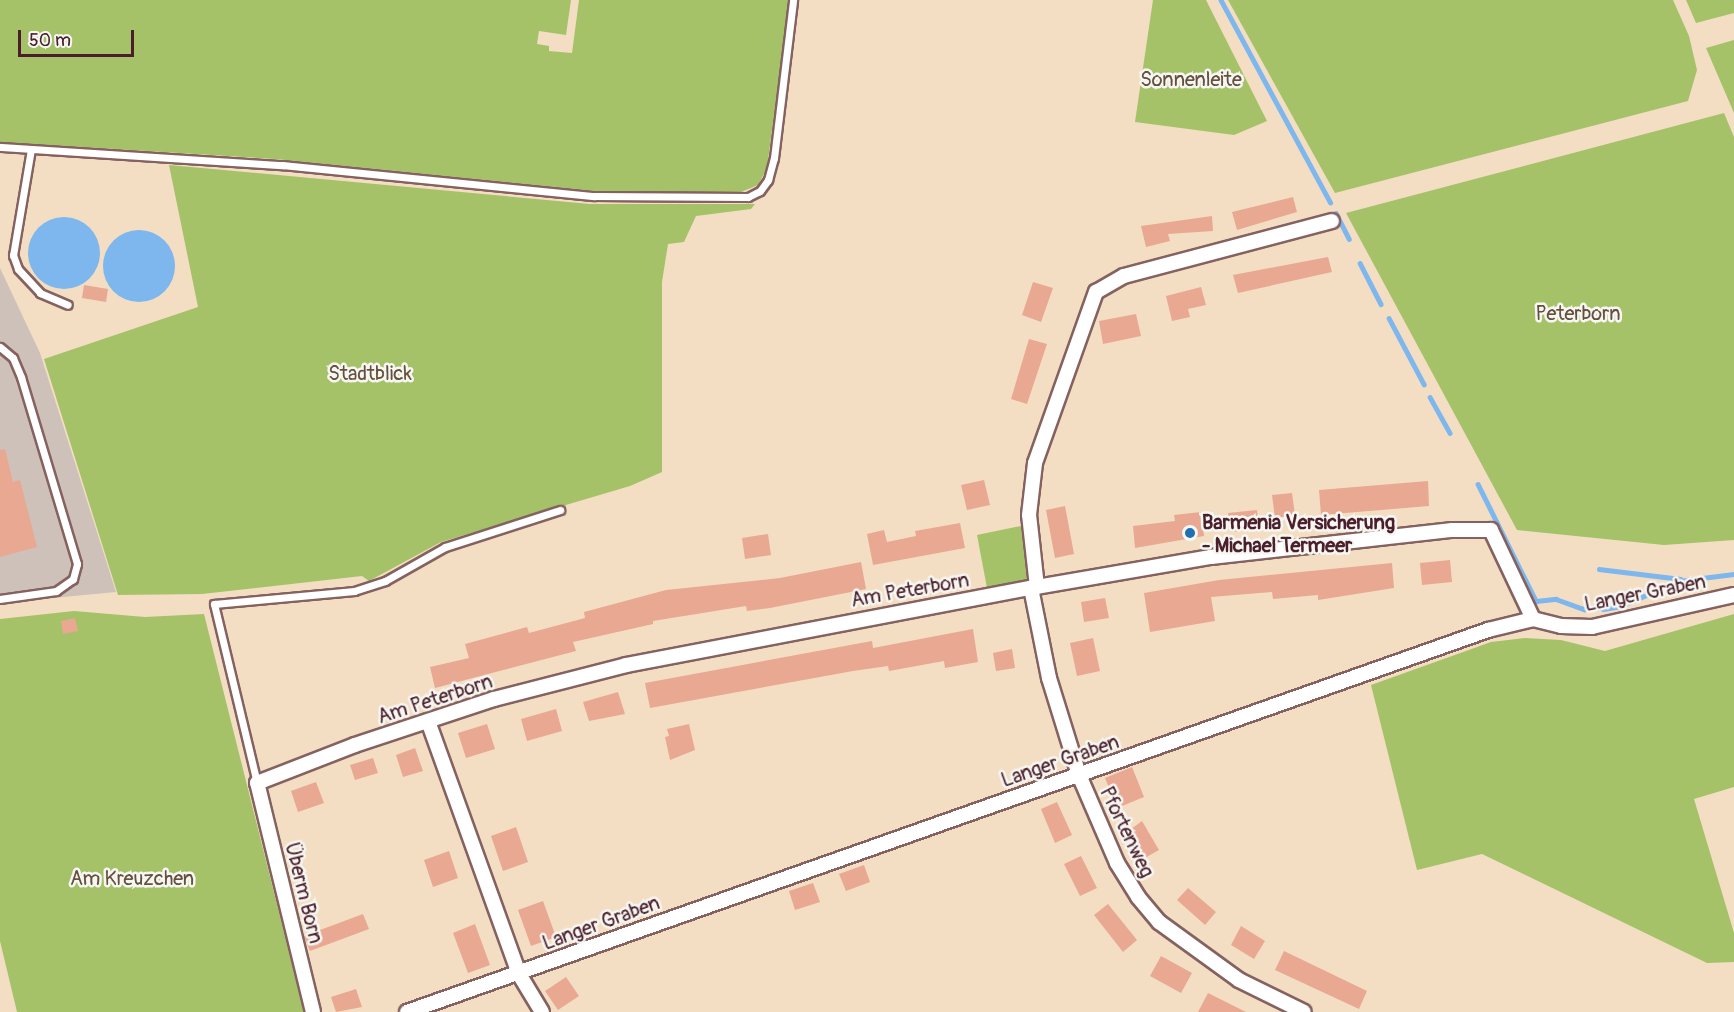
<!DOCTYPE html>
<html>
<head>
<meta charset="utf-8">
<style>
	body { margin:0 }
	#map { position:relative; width:1734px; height:1012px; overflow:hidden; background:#f3dec3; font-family:Pangolin,sans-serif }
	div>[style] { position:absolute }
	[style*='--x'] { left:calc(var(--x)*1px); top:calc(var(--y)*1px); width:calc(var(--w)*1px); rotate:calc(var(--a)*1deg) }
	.industrial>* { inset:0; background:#cec1b9 }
	.green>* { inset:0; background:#a5c269 }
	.water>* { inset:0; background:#7eb6ee }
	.round { border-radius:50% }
	.stream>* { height:4.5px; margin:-2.25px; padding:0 2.25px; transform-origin:2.25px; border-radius:2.25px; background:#7eb6ee }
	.building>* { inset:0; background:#e9a892 }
	.roads { filter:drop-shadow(2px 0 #856260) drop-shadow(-2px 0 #856260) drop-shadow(0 2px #856260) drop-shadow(0 -2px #856260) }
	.service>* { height:7px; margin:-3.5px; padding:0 3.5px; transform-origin:3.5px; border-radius:3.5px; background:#fff }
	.minor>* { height:14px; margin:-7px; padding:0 7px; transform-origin:7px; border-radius:7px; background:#fff }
	.dots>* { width:16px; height:16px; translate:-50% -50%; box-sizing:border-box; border:3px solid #f6f6f2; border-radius:50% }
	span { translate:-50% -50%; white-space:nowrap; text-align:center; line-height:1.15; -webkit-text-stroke:5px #f6f6f2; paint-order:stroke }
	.park-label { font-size:20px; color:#65503e }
	.poi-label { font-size:20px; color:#4a1f2b; font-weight:700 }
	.left { translate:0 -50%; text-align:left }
	.street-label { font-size:20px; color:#4a1f2b }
	.scale { position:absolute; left:18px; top:30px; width:116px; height:27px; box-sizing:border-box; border:3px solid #4a1f2b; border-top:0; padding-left:8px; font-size:18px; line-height:21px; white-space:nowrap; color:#4a1f2b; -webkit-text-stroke:4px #f6f6f2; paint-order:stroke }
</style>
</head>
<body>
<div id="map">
	<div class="industrial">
		<i style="clip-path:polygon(0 268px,40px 353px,116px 592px,0 603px)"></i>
	</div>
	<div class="green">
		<i style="clip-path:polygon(0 0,571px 0,566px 35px,539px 31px,537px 44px,549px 46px,549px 51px,572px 53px,579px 0,789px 0,767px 168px,758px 185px,741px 192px,605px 192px,275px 159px,0 142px)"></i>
		<i style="clip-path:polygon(1153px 0,1206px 0,1267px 121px,1234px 135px,1135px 122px)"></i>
		<i style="clip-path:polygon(1228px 0,1673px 0,1689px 36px,1697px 70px,1688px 101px,1335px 193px)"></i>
		<i style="clip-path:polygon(1686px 0,1734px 0,1734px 13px,1696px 23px)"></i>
		<i style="clip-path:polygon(1734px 40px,1734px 113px,1706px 48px)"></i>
		<i style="clip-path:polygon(1724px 113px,1734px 137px,1734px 540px,1664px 545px,1517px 530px,1346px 213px)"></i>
		<i style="clip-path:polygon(169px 165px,590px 204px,755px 204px,751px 209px,696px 216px,684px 242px,668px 244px,662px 282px,662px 472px,630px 486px,441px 542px,369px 581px,362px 576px,202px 594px,118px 595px,44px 359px,198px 307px)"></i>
		<i style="clip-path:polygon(1021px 526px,1027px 580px,987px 588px,977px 535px)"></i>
		<i style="clip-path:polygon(74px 611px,145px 617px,204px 614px,304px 1012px,17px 1012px,0 941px,0 619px)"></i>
		<i style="clip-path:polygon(1734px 614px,1734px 787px,1694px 799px,1734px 933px,1734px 962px,1707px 963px,1482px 854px,1417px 870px,1371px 685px,1491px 642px,1525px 638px,1561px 640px,1605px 651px)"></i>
	</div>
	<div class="water">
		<i class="round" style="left:28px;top:217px;width:72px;height:72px"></i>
		<i class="round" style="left:103px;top:230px;width:72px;height:72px"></i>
	</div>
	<div class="stream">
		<i style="--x:1221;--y:0;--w:230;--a:61.6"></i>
		<i style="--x:1336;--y:213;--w:29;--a:63"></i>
		<i style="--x:1360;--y:263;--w:46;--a:62.9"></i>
		<i style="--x:1389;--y:318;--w:75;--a:62.1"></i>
		<i style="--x:1430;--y:397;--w:41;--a:60.9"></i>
		<i style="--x:1478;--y:484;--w:131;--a:63.6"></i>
		<i style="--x:1536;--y:601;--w:20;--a:-6"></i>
		<i style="--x:1556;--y:599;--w:30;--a:20"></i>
		<i style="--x:1584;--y:609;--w:19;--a:0"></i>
		<i style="--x:1603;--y:609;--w:18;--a:-9"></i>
		<i style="--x:1621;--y:606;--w:62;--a:-23.7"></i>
		<i style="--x:1678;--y:581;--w:56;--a:-7.1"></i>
		<i style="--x:1599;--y:569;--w:82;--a:7"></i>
	</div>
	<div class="building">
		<i style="clip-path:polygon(1293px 197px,1297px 212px,1237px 230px,1232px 212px)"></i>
		<i style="clip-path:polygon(1212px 216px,1213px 231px,1168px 234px,1170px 241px,1146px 247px,1141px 226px)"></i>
		<i style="clip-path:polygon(1328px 257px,1332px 272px,1238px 293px,1233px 275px)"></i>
		<i style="clip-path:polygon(1033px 282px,1053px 288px,1041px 322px,1022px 315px)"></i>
		<i style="clip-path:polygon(84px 285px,108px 289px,106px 302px,82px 298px)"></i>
		<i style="clip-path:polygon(1201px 287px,1206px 305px,1188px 309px,1190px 317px,1172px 321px,1166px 296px)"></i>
		<i style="clip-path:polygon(1136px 314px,1141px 336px,1103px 344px,1099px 321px)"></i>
		<i style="clip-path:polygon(1029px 339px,1047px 344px,1027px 404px,1011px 399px)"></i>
		<i style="clip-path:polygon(5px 449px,13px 482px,20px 480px,37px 547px,0 557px,0 450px)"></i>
		<i style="clip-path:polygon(984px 480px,990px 505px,967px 510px,961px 485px)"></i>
		<i style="clip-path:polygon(1428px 481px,1429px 506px,1321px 515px,1319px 490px)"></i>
		<i style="clip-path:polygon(1292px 493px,1295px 515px,1275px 518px,1272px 495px)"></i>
		<i style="clip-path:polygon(1065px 506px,1074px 554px,1055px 558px,1046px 510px)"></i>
		<i style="clip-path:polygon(1257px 510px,1259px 529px,1231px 532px,1228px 513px)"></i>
		<i style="clip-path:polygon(1201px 512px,1204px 536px,1135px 548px,1133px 526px,1175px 521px,1174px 515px)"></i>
		<i style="clip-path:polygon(960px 523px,965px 548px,873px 565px,867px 534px,884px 530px,887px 542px,916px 536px,915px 531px)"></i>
		<i style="clip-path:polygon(768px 534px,771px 555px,745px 559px,742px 538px)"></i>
		<i style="clip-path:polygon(1450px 560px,1452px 582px,1422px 585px,1420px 563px)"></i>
		<i style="clip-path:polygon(861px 562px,866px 589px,770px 608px,747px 611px,746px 606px,653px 621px,653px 624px,573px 642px,576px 651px,435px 688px,430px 667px,469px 658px,465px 644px,527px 627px,529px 633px,585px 618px,584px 612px,666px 590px,780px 578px)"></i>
		<i style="clip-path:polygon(1392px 563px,1394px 588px,1318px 600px,1318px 595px,1273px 599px,1272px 592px,1211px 597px,1215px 621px,1150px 632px,1144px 593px,1219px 580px)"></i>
		<i style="clip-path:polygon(1105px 598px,1109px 618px,1084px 622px,1081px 602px)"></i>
		<i style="clip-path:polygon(75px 618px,78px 631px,63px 634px,61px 621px)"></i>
		<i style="clip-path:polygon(973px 629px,978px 662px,945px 668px,944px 661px,889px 671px,888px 666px,853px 671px,650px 708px,645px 683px,872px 641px,873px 648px)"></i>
		<i style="clip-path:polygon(1093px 638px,1100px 671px,1077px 676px,1070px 643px)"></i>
		<i style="clip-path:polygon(1012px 649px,1015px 668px,996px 671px,993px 653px)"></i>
		<i style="clip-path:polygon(618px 692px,625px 714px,589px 721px,583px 702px)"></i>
		<i style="clip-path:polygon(556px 709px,562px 731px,527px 741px,521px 719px)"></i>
		<i style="clip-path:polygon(487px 724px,495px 749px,466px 758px,458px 733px)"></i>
		<i style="clip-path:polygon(689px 724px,695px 750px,670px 760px,665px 737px,669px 736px,667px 729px)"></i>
		<i style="clip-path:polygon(415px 748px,423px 771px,403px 777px,396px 755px)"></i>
		<i style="clip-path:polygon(373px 758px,378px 773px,355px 780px,350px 765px)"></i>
		<i style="clip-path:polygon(1132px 767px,1144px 797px,1117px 808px,1105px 778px)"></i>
		<i style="clip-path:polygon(316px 782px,324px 803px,298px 812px,291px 791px)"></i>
		<i style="clip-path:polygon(1057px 802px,1072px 835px,1055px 843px,1041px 809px)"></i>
		<i style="clip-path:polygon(1142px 821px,1159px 850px,1143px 859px,1127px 832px)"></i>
		<i style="clip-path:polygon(516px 827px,528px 862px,503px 871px,491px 836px)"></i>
		<i style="clip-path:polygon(449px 851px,458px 878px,433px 887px,424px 860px)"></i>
		<i style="clip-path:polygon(1081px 856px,1097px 888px,1080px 896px,1064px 864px)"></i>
		<i style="clip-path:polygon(864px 865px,870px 882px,846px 891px,839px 874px)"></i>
		<i style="clip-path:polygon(813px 883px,820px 902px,795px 910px,789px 891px)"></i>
		<i style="clip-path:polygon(1188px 888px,1216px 912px,1205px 925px,1177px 900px)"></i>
		<i style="clip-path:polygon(543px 901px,556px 937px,531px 946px,518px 910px)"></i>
		<i style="clip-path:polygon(1108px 904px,1137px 940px,1123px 952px,1094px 915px)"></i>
		<i style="clip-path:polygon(363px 914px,369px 929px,310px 951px,304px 936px)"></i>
		<i style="clip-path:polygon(475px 924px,490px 965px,468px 973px,453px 933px)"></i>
		<i style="clip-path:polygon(1241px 926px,1265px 941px,1254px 959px,1231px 945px)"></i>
		<i style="clip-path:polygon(1284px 951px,1367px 991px,1359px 1009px,1275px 970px)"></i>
		<i style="clip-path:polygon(1161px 956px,1192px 973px,1181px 993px,1150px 976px)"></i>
		<i style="clip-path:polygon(566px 977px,579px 996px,558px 1010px,545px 991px)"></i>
		<i style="clip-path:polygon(356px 989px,362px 1007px,336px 1012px,331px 997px)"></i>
		<i style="clip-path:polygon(1208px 993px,1246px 1012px,1198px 1012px)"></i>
	</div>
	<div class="roads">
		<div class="service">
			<i style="--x:0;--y:147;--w:283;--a:3.7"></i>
			<i style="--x:282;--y:165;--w:314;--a:5.7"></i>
			<i style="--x:594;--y:196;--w:154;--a:0.4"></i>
			<i style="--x:748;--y:197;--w:13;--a:-27"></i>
			<i style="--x:760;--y:191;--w:14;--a:-54"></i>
			<i style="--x:768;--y:180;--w:23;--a:-75"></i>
			<i style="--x:774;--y:158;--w:159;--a:-83.1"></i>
			<i style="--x:31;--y:149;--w:108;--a:99.6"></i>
			<i style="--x:13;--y:255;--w:15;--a:70"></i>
			<i style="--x:18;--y:269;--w:33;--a:47"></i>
			<i style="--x:40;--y:293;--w:30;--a:23"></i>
			<i style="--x:0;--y:347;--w:17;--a:40"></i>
			<i style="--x:13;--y:358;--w:21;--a:67"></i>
			<i style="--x:21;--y:377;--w:195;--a:73.3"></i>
			<i style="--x:77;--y:564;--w:16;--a:105"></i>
			<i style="--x:73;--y:579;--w:21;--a:145"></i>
			<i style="--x:56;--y:591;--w:57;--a:171.9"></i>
			<i style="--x:257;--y:783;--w:184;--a:-103.5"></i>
			<i style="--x:214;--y:604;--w:141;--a:-5.3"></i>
			<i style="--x:354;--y:591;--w:33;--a:-18"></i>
			<i style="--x:385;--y:581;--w:69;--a:-29.5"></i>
			<i style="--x:445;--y:547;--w:121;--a:-17.8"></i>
		</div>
		<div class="minor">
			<i style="--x:1037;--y:587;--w:72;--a:-96.3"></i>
			<i style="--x:1029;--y:515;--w:52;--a:-83.4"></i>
			<i style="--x:1035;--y:463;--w:182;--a:-70.4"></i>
			<i style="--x:1096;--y:292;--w:32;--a:-30"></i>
			<i style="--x:1124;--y:276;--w:215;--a:-14.8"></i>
			<i style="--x:1031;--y:588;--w:92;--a:78.7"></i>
			<i style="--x:1049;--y:678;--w:102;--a:72.8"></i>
			<i style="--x:1079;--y:775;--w:96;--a:66.6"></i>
			<i style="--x:1117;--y:863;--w:40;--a:58"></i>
			<i style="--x:1138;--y:897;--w:33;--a:50"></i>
			<i style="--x:1159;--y:922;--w:99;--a:35.9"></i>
			<i style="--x:1239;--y:980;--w:72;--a:26.2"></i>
			<i style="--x:428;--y:721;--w:269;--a:70.2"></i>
			<i style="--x:519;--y:974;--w:44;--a:58.8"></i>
			<i style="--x:313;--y:1012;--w:236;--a:-103.7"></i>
			<i style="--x:257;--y:783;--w:105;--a:-21.2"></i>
			<i style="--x:355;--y:745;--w:146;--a:-18.3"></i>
			<i style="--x:494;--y:699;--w:136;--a:-14.4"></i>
			<i style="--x:626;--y:665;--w:412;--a:-10.8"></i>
			<i style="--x:1031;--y:588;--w:183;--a:-9.8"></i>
			<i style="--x:1211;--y:557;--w:243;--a:-6.4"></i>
			<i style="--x:1452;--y:530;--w:39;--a:0"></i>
			<i style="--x:1491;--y:530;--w:98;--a:64.7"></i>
			<i style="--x:407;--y:1012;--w:1147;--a:-19.46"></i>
			<i style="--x:1488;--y:630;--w:46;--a:-13.7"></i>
			<i style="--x:1533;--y:619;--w:29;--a:14"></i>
			<i style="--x:1561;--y:626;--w:31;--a:2"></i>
			<i style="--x:1592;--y:627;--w:146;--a:-12.7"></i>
		</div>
	</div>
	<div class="dots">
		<i style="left:1190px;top:533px;background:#1f6fb2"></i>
	</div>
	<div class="park-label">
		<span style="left:1191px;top:79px">Sonnenleite</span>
		<span style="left:1578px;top:313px">Peterborn</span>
		<span style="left:370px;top:373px">Stadtblick</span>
		<span style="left:132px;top:878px">Am Kreuzchen</span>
	</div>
	<div class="poi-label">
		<span class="left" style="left:1202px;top:534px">Barmenia Versicherung<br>- Michael Termeer</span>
	</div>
	<div class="street-label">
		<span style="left:910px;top:590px;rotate:-10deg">Am Peterborn</span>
		<span style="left:1645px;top:593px;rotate:-11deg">Langer Graben</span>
		<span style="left:435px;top:699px;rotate:-18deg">Am Peterborn</span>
		<span style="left:1060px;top:761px;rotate:-19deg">Langer Graben</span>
		<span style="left:1127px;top:832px;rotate:64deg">Pfortenweg</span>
		<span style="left:304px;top:893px;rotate:76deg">Überm Born</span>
		<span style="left:601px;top:923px;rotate:-20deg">Langer Graben</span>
	</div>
	<div class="scale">50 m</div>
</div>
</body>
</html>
